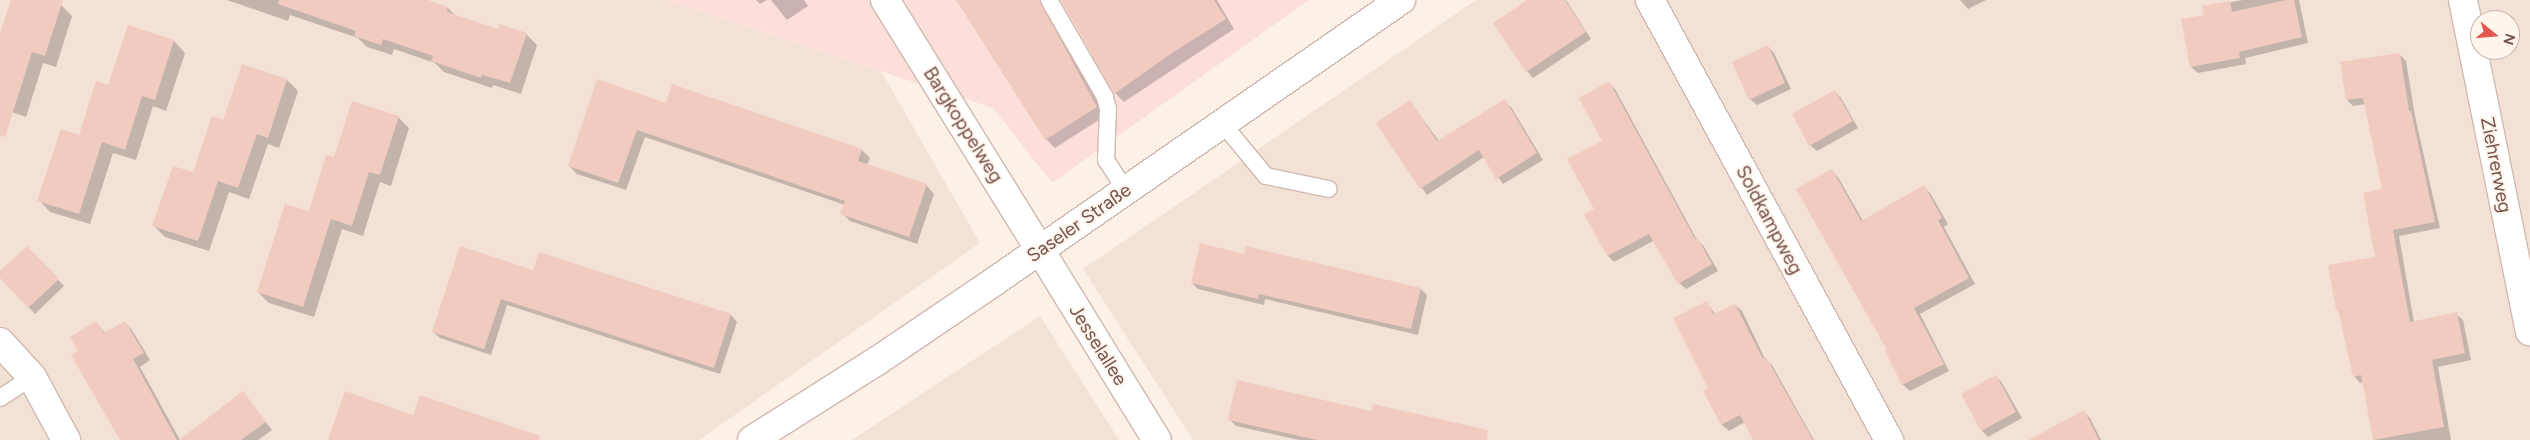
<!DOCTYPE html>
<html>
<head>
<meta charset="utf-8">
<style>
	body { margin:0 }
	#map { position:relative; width:2530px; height:440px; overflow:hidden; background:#fcf0e7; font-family:Figtree,sans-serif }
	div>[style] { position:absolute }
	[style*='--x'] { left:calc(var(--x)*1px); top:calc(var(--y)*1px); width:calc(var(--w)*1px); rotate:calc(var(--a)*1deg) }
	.residential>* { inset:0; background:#f3e1d6 }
	.commercial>* { inset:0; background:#fcdfdb }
	.shadow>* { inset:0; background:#0003 }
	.building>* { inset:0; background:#f1cbbf }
	.roads { filter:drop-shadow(1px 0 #d0b9b0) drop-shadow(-1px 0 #d0b9b0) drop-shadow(0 1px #d0b9b0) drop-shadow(0 -1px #d0b9b0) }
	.service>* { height:16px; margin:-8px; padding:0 8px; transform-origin:8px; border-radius:8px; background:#fff }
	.minor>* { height:28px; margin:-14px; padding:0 14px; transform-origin:14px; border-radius:14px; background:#fff }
	.tertiary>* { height:28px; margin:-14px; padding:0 14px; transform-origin:14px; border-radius:14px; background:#fff }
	span { translate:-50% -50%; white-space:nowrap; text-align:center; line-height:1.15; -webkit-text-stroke:4px #fff5ed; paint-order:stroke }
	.street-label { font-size:19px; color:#75534c }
	.north { position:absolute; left:2470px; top:10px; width:50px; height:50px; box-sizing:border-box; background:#fff5ed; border:1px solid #c8b4ad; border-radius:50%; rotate:107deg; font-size:14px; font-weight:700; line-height:20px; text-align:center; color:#75534c }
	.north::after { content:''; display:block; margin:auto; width:18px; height:22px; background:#e3574f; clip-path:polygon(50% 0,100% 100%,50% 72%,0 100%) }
</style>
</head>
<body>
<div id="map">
	<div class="residential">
		<i style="clip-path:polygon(0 0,664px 0,881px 71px,980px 243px,699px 440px,0 440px)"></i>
		<i style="clip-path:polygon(evenodd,1476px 0,2530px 0,2530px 440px,1193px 440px,1083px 269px,1476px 0,2480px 20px,2510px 20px,2510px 50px,2480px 50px,2480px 20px)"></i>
		<i style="clip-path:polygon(1040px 316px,1119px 440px,852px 440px)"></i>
	</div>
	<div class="commercial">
		<i style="clip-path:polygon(664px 0,1309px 0,1052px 183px,993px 108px)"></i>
	</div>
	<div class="shadow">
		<i style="clip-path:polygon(12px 0,46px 0,61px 5px,72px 16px,56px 67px,43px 63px,26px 117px,3px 109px,0 120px,0 37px)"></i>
		<i style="clip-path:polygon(227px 0,425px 0,448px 8px,457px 17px,498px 31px,526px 34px,537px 45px,521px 94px,493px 85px,492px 88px,444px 72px,435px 63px,394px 49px,392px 55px,367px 47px,358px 38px,290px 15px,288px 21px)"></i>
		<i style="clip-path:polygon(756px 0,767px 0,760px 4px)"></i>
		<i style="clip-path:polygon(771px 0,804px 0,808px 6px,787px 20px)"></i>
		<i style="clip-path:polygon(957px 0,1054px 0,1049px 15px,1105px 116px,1055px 148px,1046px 139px)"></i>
		<i style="clip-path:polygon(1062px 0,1217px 0,1234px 29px,1124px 102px,1115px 93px)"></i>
		<i style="clip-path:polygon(1530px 0,1566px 0,1591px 39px,1533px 78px,1527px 71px)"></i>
		<i style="clip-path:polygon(1960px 0,1986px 0,1968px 9px)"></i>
		<i style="clip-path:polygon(2243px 0,2299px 0,2308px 43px,2245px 58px,2246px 64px,2198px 73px,2191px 67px,2205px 16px,2204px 7px)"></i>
		<i style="clip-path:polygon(128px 27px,174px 41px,185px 53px,166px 111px,153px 106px,136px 160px,113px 153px,90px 224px,50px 212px,39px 200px,109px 87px)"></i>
		<i style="clip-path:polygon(1768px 47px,1774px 53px,1791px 89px,1757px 105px,1750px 99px)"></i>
		<i style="clip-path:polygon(2399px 54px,2406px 61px,2415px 116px,2440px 228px,2399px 236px,2414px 322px,2456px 314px,2463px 320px,2471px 360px,2438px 367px,2451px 440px,2375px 440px,2363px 382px,2360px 383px,2354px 376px,2340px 313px,2337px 310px,2377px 258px,2383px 190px,2366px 104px,2353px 106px,2347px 100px)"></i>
		<i style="clip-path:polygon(243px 65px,287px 80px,298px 91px,279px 148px,268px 144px,249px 199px,229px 192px,209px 251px,165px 237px,154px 226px,194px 174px,224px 121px)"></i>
		<i style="clip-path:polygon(1609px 83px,1615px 89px,1697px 240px,1703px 245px,1718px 271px,1686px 289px,1679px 283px,1655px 240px,1614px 262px,1608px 256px,1596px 209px)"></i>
		<i style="clip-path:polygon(1835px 91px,1841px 98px,1858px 128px,1817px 151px,1810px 145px)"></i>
		<i style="clip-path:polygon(1504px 101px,1511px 107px,1543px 160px,1503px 184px,1484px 157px,1427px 195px,1377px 124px,1410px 102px,1439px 141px)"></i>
		<i style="clip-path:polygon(667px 104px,862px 150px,870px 158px,867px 165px,926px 185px,934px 194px,917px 244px,850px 221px,842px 213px,845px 205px,645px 137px,626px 190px,577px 174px,569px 166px)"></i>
		<i style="clip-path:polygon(398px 117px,409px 128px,391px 186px,380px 182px,363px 236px,342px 229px,314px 317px,269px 303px,258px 292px,309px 213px,335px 158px)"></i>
		<i style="clip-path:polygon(1832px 171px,1838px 177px,1863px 221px,1924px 187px,1930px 193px,1948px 224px,1944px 227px,1975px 284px,1920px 314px,1949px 371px,1910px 391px,1903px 385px,1887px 352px,1889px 351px)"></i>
		<i style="clip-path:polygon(27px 247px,64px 286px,35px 314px,0 277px,0 273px)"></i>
		<i style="clip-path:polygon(540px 253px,731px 315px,737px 322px,720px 374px,507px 305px,491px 355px,440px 338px,433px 332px,533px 271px)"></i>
		<i style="clip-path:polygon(1245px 255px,1421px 289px,1427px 295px,1418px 335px,1265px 299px,1264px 305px,1198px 289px,1192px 283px)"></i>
		<i style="clip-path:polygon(1707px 303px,1716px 315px,1735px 305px,1742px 311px,1765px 359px,1772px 365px,1814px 440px,1755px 440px,1745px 422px,1729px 431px,1722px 425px,1705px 391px,1710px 389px)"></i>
		<i style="clip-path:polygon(96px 322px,106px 334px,124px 322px,132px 330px,150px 360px,140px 367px,180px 440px,122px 440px,80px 351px)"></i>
		<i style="clip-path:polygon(1996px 376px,2002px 383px,2022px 418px,1988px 437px,1982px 431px)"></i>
		<i style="clip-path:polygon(243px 393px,272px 430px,258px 440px,181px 440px)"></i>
		<i style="clip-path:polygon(1372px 412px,1467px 440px,1299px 440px,1236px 426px,1229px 419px)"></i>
		<i style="clip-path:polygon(2084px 412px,2090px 418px,2101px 440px,2056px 440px)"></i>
	</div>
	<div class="building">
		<i style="clip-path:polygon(11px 0,63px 0,45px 56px,32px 52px,5px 137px,0 136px,0 33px)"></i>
		<i style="clip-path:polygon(279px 0,428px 0,448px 7px,447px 12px,498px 29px,500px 24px,527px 33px,510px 83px,482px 75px,481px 78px,431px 61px,433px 56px,383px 39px,381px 45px,354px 36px,356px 31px,278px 4px)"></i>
		<i style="clip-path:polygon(956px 0,1039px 0,1097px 107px,1045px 140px)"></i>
		<i style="clip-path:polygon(1061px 0,1214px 0,1226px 19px,1175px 51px,1114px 94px)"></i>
		<i style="clip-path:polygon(1527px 0,1565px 0,1586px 32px,1526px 72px,1493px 23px)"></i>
		<i style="clip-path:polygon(2286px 0,2294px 0,2302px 37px,2239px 52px,2240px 58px,2190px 67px,2181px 19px,2204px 15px,2202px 6px,2230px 1px,2232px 12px)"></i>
		<i style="clip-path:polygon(128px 25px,174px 40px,155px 100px,142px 96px,125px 150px,102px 142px,79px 214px,37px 201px,61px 129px,79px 135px,96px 81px,108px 85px)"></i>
		<i style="clip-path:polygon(1768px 45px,1785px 83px,1749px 100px,1732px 62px)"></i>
		<i style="clip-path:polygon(2400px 53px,2409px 111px,2411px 111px,2435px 222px,2393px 230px,2410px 322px,2457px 312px,2465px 353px,2432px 360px,2444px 427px,2373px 440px,2361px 375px,2353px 377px,2338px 310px,2336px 310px,2328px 265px,2375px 257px,2363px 193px,2382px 189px,2363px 98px,2346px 100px,2340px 62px)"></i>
		<i style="clip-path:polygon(242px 64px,287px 79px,268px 138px,257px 134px,238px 188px,218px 181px,198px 241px,152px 226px,173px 166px,193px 172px,212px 116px,223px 120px)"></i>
		<i style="clip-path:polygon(597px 79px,666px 103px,672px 84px,862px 149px,858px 161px,927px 184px,909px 237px,840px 214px,845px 201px,637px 130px,618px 183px,568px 166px)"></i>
		<i style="clip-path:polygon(1609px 81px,1695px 239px,1697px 237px,1712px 264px,1678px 284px,1649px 234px,1607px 256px,1584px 214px,1594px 209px,1567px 159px,1602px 141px,1579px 98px)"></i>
		<i style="clip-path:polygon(1835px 90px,1853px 121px,1809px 146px,1792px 114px)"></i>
		<i style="clip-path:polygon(1505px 99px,1537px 153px,1496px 179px,1479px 150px,1420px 189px,1376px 123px,1410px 100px,1437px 141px)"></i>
		<i style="clip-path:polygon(352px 101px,399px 116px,380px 175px,369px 172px,352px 226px,331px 219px,303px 307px,257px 292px,285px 204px,309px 211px,326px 155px,334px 157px)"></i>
		<i style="clip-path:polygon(1832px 169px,1861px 221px,1924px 185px,1942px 218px,1938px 220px,1969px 278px,1914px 308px,1944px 364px,1902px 385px,1885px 351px,1887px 350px,1796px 189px)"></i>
		<i style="clip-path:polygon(1200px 243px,1244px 254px,1246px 246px,1421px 288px,1411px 329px,1259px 294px,1258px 299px,1191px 283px)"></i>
		<i style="clip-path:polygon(27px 246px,59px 279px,28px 308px,0 278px,0 271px)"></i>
		<i style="clip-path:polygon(460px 246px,533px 270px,539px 252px,731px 314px,714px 368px,501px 299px,484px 349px,432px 332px)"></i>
		<i style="clip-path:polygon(1707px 301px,1713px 314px,1735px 304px,1763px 359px,1766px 357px,1813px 440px,1753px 440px,1740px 415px,1721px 425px,1703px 391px,1708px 388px,1673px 318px)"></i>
		<i style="clip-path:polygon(96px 321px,104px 333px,125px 321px,144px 353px,133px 359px,177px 440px,120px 440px,71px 355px,78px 351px,70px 337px)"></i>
		<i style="clip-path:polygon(1996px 375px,2016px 412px,1981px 431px,1961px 394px)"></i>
		<i style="clip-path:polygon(1237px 380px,1371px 411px,1373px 404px,1488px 430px,1487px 440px,1317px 440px,1228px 420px)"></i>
		<i style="clip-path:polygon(243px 391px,266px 422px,241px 440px,179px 440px)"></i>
		<i style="clip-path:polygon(345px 391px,413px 415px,420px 395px,540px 436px,539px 440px,328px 440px)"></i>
		<i style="clip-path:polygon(2084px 410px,2099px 440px,2029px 440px)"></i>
	</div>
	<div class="roads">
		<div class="service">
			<i style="--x:1049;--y:0;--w:112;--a:60"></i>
			<i style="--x:1105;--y:97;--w:12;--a:76"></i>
			<i style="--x:1108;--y:109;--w:51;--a:92.2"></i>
			<i style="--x:1106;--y:160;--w:37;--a:57"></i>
			<i style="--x:1222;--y:123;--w:69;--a:50.3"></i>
			<i style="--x:1266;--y:176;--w:64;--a:11.7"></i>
			<i style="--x:0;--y:398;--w:38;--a:-33"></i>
		</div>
		<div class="minor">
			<i style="--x:885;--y:0;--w:294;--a:58.2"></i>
			<i style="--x:1650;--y:0;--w:501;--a:61.49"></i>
			<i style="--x:2463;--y:0;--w:338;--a:78.6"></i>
			<i style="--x:0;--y:342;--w:47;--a:47.6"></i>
			<i style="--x:32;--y:377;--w:72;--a:61.6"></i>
		</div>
		<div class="tertiary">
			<i style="--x:1040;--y:250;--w:223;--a:58.4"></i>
			<i style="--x:752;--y:440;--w:148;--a:-32.3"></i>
			<i style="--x:877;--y:361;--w:143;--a:-34.1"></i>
			<i style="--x:995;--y:281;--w:494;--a:-34.7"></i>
		</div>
	</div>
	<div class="street-label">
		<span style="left:963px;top:125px;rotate:58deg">Bargkoppelweg</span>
		<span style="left:2496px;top:165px;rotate:79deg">Ziehrerweg</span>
		<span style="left:1769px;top:220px;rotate:62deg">Soldkampweg</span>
		<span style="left:1079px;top:223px;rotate:-35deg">Saseler Straße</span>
		<span style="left:1098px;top:345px;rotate:58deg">Jesselallee</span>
	</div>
	<div class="north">N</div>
</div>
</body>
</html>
